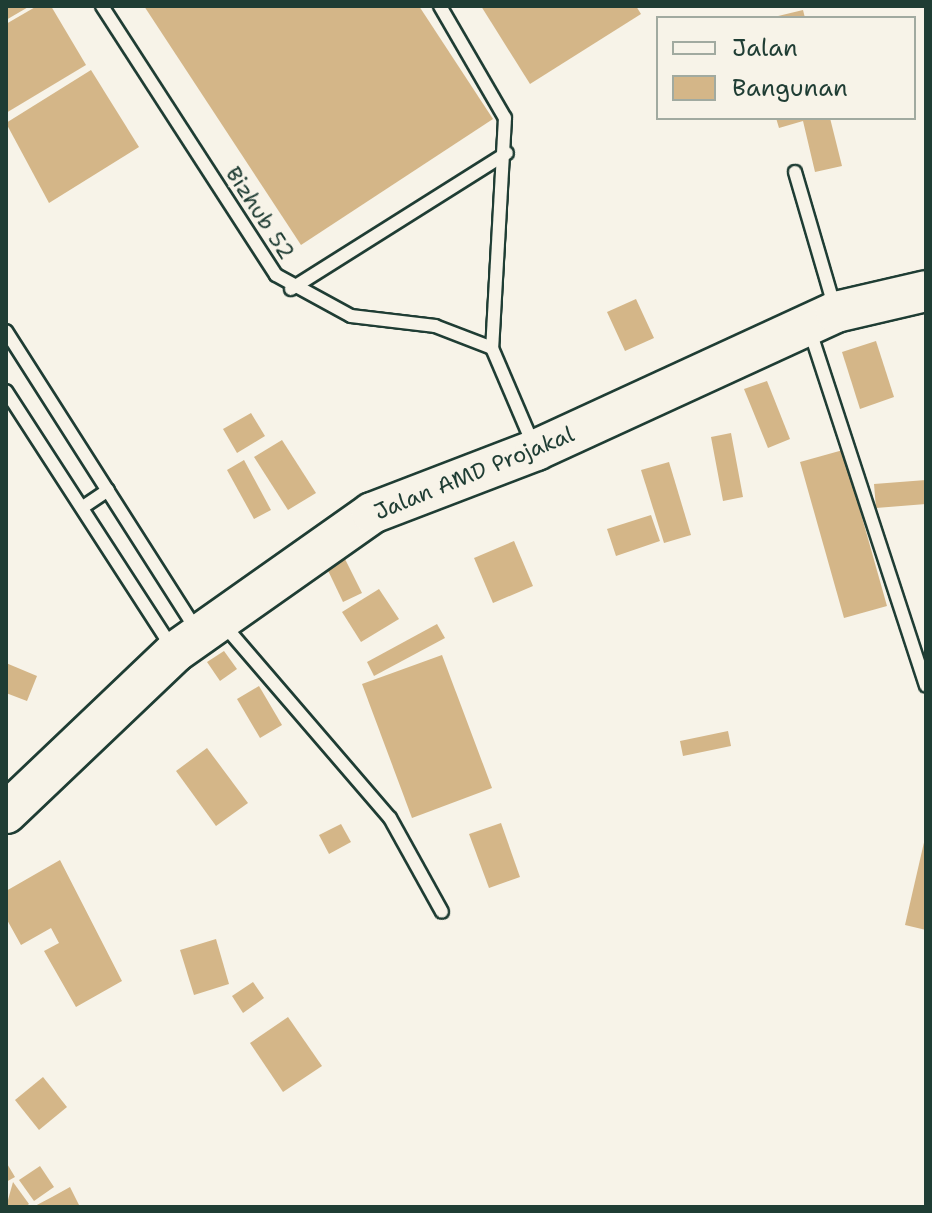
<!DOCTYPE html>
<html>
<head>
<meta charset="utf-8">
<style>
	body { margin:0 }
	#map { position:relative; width:932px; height:1213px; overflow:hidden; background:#f7f3e8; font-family:"Shantell Sans",sans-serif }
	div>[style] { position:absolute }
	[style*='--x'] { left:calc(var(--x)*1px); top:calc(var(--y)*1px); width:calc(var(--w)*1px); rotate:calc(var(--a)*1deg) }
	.building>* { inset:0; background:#d4b688 }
	.roads { filter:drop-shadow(2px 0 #1f3d34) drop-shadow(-2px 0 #1f3d34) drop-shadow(0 2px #1f3d34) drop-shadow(0 -2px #1f3d34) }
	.lane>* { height:12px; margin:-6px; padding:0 6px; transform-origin:6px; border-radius:6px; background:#f7f3e8 }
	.primary>* { height:40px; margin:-20px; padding:0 20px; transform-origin:20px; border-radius:20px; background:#f7f3e8 }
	span { translate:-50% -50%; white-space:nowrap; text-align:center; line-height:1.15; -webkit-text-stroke:6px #f7f3e8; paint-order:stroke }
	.street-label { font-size:22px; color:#1f3d34 }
	.frame { position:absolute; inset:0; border:8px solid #1f3d34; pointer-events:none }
	.legend { position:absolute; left:656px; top:16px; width:260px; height:104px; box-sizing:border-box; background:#f7f3e8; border:2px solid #a1aaa0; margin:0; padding:10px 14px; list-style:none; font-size:24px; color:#1f3d34 }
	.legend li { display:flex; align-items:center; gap:16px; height:40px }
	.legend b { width:40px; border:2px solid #a1aaa0 }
</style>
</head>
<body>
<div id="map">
	<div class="building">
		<i style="clip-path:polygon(6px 6px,30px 6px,6px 20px)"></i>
		<i style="clip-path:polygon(37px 6px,51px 6px,86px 65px,6px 113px,6px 24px)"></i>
		<i style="clip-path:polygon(144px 6px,419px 6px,493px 119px,301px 245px)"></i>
		<i style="clip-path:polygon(481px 6px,636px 6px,641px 14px,530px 84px)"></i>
		<i style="clip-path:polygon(803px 10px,805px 18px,774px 18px,774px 17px)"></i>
		<i style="clip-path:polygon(91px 70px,139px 147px,49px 203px,6px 123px)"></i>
		<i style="clip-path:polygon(776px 118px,830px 118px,842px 166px,815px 172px,803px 121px,779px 128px)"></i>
		<i style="clip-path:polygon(636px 299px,654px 338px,625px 351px,607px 312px)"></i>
		<i style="clip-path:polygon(876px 341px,894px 397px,860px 409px,842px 352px)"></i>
		<i style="clip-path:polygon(767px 381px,790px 439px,768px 448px,744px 389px)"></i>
		<i style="clip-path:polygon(251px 413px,265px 436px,237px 453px,223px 429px)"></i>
		<i style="clip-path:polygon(731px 433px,743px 497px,723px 501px,711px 437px)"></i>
		<i style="clip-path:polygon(282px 440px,316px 493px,288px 510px,254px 457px)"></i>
		<i style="clip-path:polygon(843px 450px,887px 606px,844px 618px,800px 462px)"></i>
		<i style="clip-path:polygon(244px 460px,271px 510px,254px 519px,227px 470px)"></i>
		<i style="clip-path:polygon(669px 462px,691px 535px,664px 543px,641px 470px)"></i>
		<i style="clip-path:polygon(926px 480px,926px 504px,876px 508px,874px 484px)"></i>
		<i style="clip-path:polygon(651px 515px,660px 541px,616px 556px,607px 529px)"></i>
		<i style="clip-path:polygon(514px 541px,533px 586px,493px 603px,474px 558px)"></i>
		<i style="clip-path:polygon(341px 551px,362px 593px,343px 602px,323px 560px)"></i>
		<i style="clip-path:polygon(379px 589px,399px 619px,361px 642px,342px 612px)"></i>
		<i style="clip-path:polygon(437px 624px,445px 638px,374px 676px,367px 662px)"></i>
		<i style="clip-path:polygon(224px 651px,237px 669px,220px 681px,207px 662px)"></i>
		<i style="clip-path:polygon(442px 655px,492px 788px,412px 818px,362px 684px)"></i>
		<i style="clip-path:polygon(6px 663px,37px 676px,27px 701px,6px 693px)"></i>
		<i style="clip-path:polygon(259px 686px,282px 725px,260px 738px,237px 699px)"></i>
		<i style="clip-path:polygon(728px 731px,731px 746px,683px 756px,680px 741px)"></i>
		<i style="clip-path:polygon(207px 748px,248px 803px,216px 826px,176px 771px)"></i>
		<i style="clip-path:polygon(501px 823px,520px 877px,489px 888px,469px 834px)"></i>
		<i style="clip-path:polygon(341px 824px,351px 842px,329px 854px,319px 835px)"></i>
		<i style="clip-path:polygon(925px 838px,926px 839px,926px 930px,905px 925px)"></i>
		<i style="clip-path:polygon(60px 860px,122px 981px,76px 1007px,44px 951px,59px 943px,51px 928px,21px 945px,6px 918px,6px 891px)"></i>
		<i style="clip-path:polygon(216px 939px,229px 984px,194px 995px,180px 950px)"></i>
		<i style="clip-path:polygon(253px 982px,264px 998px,243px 1013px,232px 996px)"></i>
		<i style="clip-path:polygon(288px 1017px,322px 1066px,283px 1092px,250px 1043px)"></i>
		<i style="clip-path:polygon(43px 1077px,67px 1107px,39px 1130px,15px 1100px)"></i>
		<i style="clip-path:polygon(6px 1162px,15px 1177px,6px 1182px)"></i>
		<i style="clip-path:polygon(40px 1166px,54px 1187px,34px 1201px,19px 1180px)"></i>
		<i style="clip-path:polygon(13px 1182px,29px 1204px,25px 1207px,6px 1207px)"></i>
		<i style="clip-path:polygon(70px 1187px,80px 1207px,33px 1207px,52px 1197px)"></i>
	</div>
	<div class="roads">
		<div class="lane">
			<i style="--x:102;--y:6;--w:320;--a:57.1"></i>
			<i style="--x:276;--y:275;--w:85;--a:28.7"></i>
			<i style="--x:351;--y:316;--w:85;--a:6.8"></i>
			<i style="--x:435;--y:326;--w:61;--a:21.1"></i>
			<i style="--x:492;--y:348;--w:104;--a:66.9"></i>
			<i style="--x:440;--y:6;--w:129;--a:59.9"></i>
			<i style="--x:505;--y:118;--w:230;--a:93.2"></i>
			<i style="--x:795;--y:172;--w:143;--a:73.7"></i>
			<i style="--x:291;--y:289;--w:255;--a:-32.2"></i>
			<i style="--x:6;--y:331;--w:353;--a:57.5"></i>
			<i style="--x:810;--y:331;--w:373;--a:71.9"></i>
			<i style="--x:6;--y:391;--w:304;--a:57.1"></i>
			<i style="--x:83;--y:507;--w:30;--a:-34"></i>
			<i style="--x:223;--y:624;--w:256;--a:49.3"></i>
			<i style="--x:390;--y:818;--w:107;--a:61"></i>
		</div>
		<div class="primary">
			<i style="--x:6;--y:813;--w:233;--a:-43.6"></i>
			<i style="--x:175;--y:652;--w:241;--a:-35.2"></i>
			<i style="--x:372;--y:513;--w:176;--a:-21"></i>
			<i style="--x:536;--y:450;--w:330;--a:-24.7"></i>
			<i style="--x:836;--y:312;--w:92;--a:-13.1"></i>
		</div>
	</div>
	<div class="street-label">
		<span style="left:260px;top:213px;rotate:57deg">Bizhub 52</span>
		<span style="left:474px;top:473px;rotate:-22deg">Jalan AMD Projakal</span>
	</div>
	<div class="frame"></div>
	<ul class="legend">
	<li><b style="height:10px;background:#f7f3e8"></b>Jalan</li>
	<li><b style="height:22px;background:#d4b688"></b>Bangunan</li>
	</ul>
</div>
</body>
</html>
